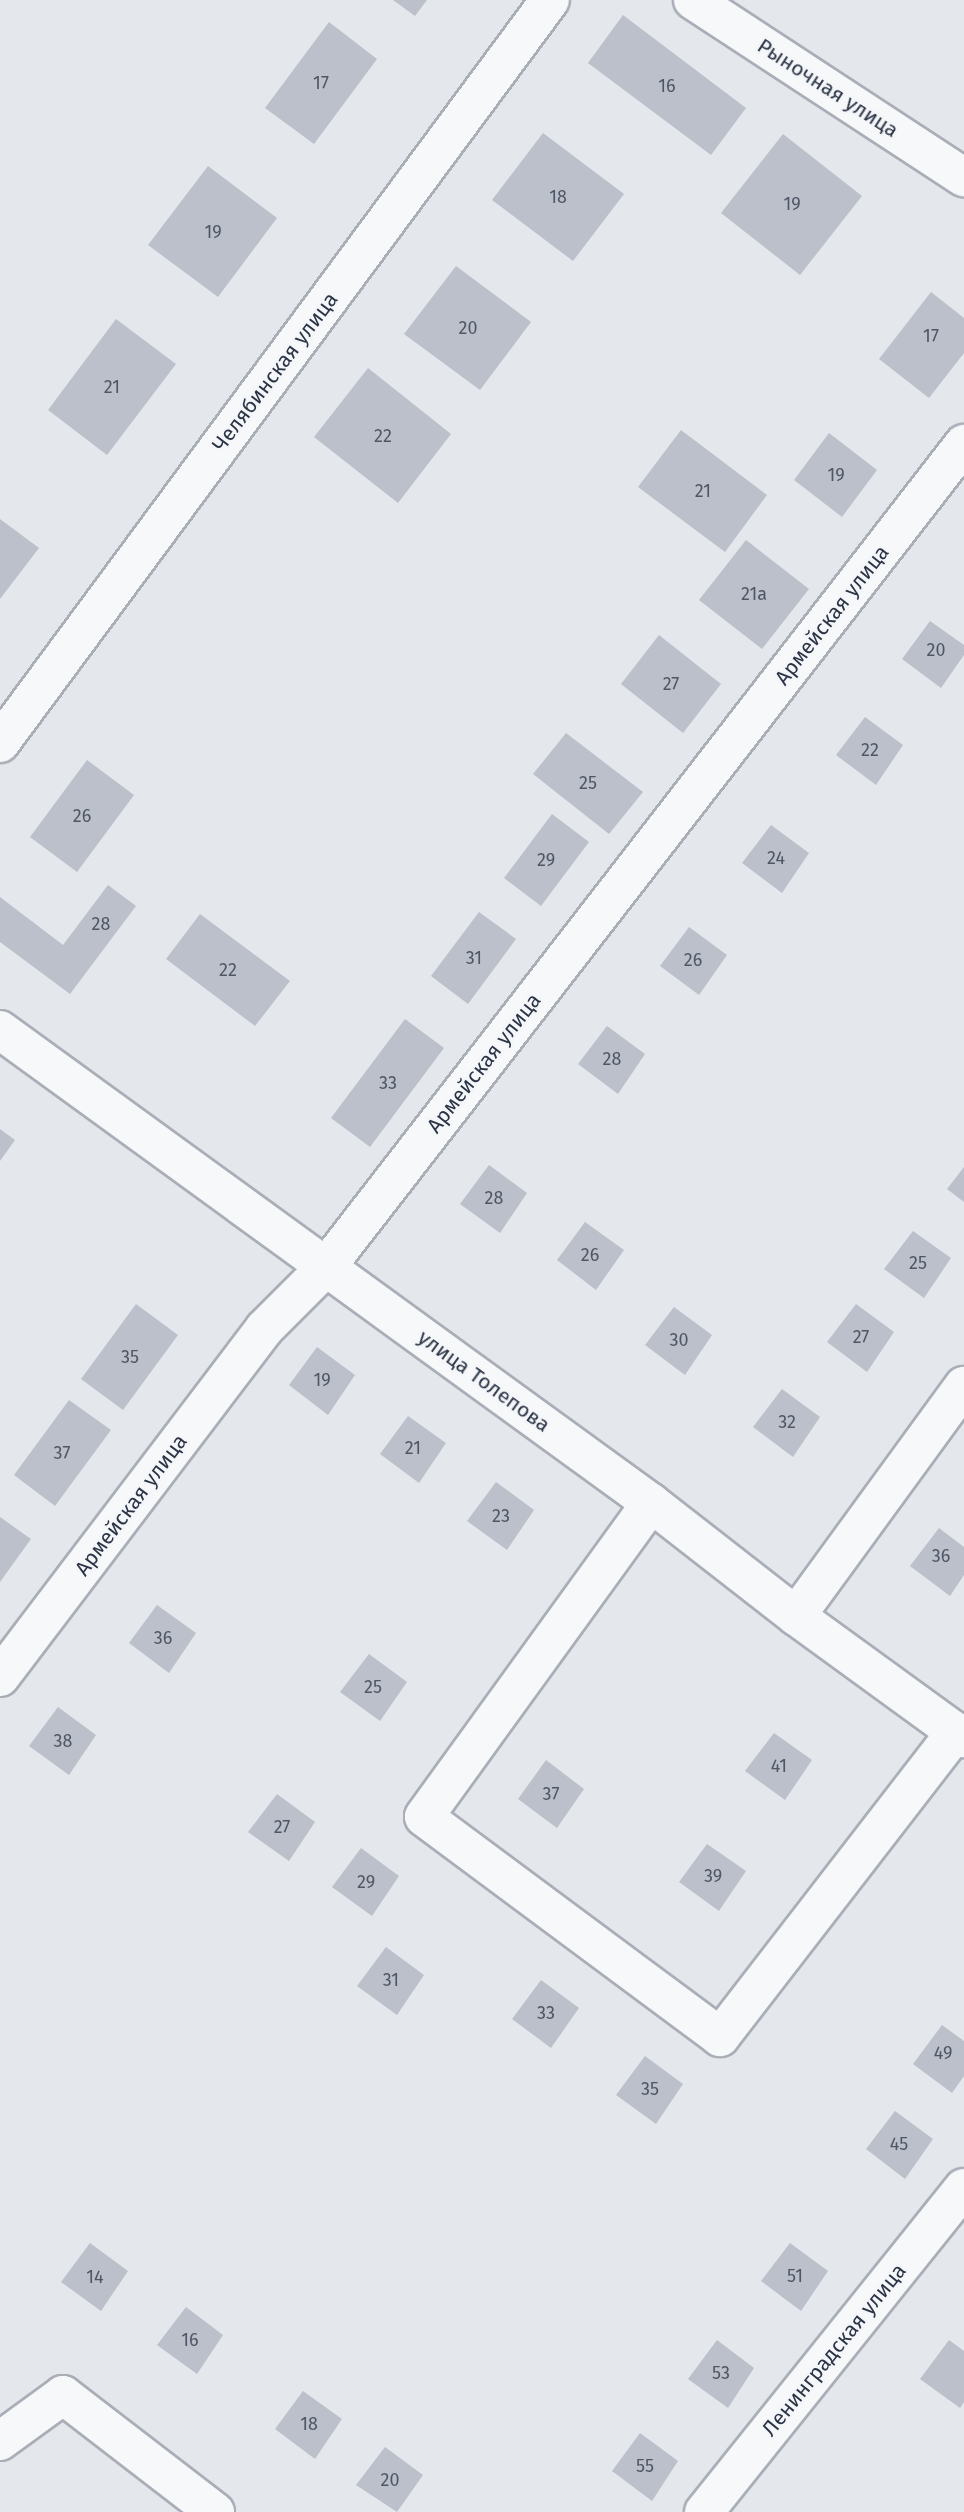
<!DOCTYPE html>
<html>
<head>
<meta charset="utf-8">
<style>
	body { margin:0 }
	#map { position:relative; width:964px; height:2512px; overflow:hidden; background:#e4e7ec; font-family:"Fira Sans",sans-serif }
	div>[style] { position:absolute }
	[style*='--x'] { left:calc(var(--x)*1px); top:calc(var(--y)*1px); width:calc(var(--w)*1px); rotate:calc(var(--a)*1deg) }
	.building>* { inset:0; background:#bbc0ca }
	.roads { filter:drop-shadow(2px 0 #a9aeb7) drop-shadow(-2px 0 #a9aeb7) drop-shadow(0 2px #a9aeb7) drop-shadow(0 -2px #a9aeb7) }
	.minor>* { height:38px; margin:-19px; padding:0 19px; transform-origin:19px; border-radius:19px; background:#f7f8fa }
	span { translate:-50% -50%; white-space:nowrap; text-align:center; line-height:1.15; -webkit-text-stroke:5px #f4f6f9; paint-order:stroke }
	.number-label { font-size:18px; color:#4f5766 }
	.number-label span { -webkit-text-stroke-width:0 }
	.street-label { font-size:21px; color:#2b3445 }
</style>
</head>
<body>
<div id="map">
	<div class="building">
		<i style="clip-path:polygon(393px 0,427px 0,415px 16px)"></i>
		<i style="clip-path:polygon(623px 15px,746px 108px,711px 155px,588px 63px)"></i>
		<i style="clip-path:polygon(329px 22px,377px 59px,314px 144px,265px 108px)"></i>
		<i style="clip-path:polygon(543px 133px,624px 194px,573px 261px,492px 200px)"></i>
		<i style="clip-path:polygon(783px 134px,862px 196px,800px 275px,721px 213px)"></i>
		<i style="clip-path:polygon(208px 166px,277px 218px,218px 297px,148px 245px)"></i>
		<i style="clip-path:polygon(456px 266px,531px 322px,480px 390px,404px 334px)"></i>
		<i style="clip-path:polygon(931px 292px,964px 318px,964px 353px,929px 398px,879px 359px)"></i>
		<i style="clip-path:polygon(116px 319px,176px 364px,107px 455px,48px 410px)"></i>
		<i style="clip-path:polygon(368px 368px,451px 434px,398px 503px,314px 437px)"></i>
		<i style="clip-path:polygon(681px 430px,767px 495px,725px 552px,638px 487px)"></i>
		<i style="clip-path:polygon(829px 433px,877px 470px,842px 517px,794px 480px)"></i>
		<i style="clip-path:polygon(0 519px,39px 548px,0 599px)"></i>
		<i style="clip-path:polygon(746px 540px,809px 589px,762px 649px,699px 600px)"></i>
		<i style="clip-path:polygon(930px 621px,964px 645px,964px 655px,941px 688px,902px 659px)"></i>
		<i style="clip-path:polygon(659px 635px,721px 684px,683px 733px,621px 684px)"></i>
		<i style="clip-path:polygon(865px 717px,903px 745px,876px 785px,836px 755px)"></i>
		<i style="clip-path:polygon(566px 733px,643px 792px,609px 834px,533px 774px)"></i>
		<i style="clip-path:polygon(87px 760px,134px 795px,77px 872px,30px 837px)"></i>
		<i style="clip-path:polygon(552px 814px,589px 842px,541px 906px,504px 878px)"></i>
		<i style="clip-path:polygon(771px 825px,809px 853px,782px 893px,742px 863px)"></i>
		<i style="clip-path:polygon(108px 885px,136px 906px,70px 994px,0 942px,0 897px,63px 945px)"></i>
		<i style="clip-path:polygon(479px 912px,516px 939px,468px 1004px,431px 976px)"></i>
		<i style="clip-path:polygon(200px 914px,290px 981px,255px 1026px,166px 959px)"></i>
		<i style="clip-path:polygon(689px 927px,727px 955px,699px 995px,660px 966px)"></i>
		<i style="clip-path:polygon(405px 1019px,444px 1048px,370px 1147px,331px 1118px)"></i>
		<i style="clip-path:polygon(607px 1026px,645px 1054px,618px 1094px,578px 1064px)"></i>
		<i style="clip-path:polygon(0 1129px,15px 1140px,0 1161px)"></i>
		<i style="clip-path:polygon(489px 1165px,527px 1193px,500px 1233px,460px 1204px)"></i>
		<i style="clip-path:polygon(964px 1167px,964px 1202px,947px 1189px)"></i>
		<i style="clip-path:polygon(585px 1222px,624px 1250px,596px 1290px,557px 1260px)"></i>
		<i style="clip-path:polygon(913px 1231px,951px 1258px,924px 1298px,884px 1269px)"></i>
		<i style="clip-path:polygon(136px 1304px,178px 1335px,123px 1410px,81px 1379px)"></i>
		<i style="clip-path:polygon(856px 1304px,894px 1332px,867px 1372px,827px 1342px)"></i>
		<i style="clip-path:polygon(674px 1307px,712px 1335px,685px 1375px,645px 1345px)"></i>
		<i style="clip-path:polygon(317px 1347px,355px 1375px,328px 1415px,289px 1385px)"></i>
		<i style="clip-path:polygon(782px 1389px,820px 1417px,793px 1457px,753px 1427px)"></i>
		<i style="clip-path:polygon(69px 1400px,111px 1430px,55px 1506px,14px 1475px)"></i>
		<i style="clip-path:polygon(408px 1416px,446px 1443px,419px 1483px,380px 1454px)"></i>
		<i style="clip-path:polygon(496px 1482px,534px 1510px,507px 1550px,467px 1521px)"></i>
		<i style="clip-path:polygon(0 1517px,31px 1539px,0 1582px)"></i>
		<i style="clip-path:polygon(939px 1528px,964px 1547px,964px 1575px,950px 1596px,910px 1566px)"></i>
		<i style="clip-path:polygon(157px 1605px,196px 1633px,169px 1673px,129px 1643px)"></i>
		<i style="clip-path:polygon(369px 1654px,407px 1682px,380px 1721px,340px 1692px)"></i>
		<i style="clip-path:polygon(58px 1707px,96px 1735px,69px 1775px,29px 1746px)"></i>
		<i style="clip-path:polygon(774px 1733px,812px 1760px,785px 1800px,745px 1771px)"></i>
		<i style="clip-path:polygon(546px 1760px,584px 1789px,557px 1828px,518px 1799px)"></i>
		<i style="clip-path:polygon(277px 1794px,315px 1822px,289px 1861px,248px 1832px)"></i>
		<i style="clip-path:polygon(707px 1844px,746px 1871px,719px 1911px,679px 1882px)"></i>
		<i style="clip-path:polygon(361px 1848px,399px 1876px,372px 1916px,332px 1887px)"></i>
		<i style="clip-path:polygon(386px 1947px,424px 1975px,397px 2015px,357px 1986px)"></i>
		<i style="clip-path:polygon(541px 1980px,579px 2008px,551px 2048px,512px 2019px)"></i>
		<i style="clip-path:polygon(942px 2025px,964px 2041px,964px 2076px,952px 2093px,913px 2064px)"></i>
		<i style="clip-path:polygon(645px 2056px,683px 2084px,656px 2124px,616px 2095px)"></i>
		<i style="clip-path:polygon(895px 2111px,933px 2139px,905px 2179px,866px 2149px)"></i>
		<i style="clip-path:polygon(90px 2243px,128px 2271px,101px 2311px,61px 2282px)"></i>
		<i style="clip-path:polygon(790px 2243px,828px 2271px,801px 2311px,761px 2281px)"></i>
		<i style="clip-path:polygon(186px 2307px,223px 2335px,197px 2374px,157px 2345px)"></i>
		<i style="clip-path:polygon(717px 2340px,754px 2368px,728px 2408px,688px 2379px)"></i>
		<i style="clip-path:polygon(949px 2340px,964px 2351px,964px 2402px,960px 2408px,920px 2379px)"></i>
		<i style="clip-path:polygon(303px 2391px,342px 2419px,315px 2459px,275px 2429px)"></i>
		<i style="clip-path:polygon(640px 2433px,678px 2461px,652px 2501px,612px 2471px)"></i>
		<i style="clip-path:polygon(385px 2447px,423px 2475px,397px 2512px,356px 2485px)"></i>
	</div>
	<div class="roads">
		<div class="minor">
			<i style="--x:693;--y:0;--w:324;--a:33.2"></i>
			<i style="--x:0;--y:743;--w:924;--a:-53.49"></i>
			<i style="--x:0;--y:1030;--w:805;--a:36"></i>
			<i style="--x:651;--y:1503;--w:184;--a:37.9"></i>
			<i style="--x:796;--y:1616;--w:208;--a:36"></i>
			<i style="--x:651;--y:1503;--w:387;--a:125.9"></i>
			<i style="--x:424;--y:1817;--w:369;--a:36.6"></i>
			<i style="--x:720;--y:2037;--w:386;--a:-52.3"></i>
			<i style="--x:796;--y:1616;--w:285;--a:-53.9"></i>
			<i style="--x:0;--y:1677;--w:437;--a:-52.8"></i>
			<i style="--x:264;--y:1329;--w:89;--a:-45"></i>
			<i style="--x:327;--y:1266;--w:1040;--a:-52.23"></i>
			<i style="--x:0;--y:2441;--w:78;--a:-36.1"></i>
			<i style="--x:63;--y:2395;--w:192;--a:37.6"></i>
			<i style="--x:704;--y:2512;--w:415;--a:-51.3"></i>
		</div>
	</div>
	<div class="number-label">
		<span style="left:321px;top:83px">17</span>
		<span style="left:667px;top:86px">16</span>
		<span style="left:558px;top:197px">18</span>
		<span style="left:792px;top:204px">19</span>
		<span style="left:213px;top:232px">19</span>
		<span style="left:468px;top:328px">20</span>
		<span style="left:931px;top:336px">17</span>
		<span style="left:112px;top:387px">21</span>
		<span style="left:383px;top:436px">22</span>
		<span style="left:836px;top:475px">19</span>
		<span style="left:703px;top:491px">21</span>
		<span style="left:754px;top:594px">21а</span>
		<span style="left:936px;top:650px">20</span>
		<span style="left:671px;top:684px">27</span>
		<span style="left:870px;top:750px">22</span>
		<span style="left:588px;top:783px">25</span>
		<span style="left:82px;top:816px">26</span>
		<span style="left:776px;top:858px">24</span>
		<span style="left:546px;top:860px">29</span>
		<span style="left:101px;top:924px">28</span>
		<span style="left:474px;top:958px">31</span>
		<span style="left:693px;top:960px">26</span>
		<span style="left:228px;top:970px">22</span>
		<span style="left:612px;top:1059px">28</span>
		<span style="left:388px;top:1083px">33</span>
		<span style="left:494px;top:1198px">28</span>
		<span style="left:590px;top:1255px">26</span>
		<span style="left:918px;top:1263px">25</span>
		<span style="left:861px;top:1337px">27</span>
		<span style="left:679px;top:1340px">30</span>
		<span style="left:130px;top:1357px">35</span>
		<span style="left:322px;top:1380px">19</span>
		<span style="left:787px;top:1422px">32</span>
		<span style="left:413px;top:1448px">21</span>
		<span style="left:62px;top:1453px">37</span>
		<span style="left:501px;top:1516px">23</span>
		<span style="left:941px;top:1556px">36</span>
		<span style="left:163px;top:1638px">36</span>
		<span style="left:373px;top:1687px">25</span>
		<span style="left:63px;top:1741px">38</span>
		<span style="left:779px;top:1766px">41</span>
		<span style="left:551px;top:1794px">37</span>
		<span style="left:282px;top:1827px">27</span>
		<span style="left:713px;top:1876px">39</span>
		<span style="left:366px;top:1882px">29</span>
		<span style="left:391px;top:1980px">31</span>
		<span style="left:546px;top:2013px">33</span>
		<span style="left:943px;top:2053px">49</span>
		<span style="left:650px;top:2089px">35</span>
		<span style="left:899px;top:2144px">45</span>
		<span style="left:795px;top:2276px">51</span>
		<span style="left:95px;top:2277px">14</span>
		<span style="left:190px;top:2340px">16</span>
		<span style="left:721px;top:2373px">53</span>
		<span style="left:309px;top:2424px">18</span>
		<span style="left:645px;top:2466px">55</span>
		<span style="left:390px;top:2480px">20</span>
	</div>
	<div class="street-label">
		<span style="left:828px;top:88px;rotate:33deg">Рыночная улица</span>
		<span style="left:275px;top:372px;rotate:-53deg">Челябинская улица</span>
		<span style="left:832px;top:615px;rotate:-52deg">Армейская улица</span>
		<span style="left:484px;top:1063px;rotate:-52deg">Армейская улица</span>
		<span style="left:484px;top:1381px;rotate:36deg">улица Толепова</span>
		<span style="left:131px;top:1505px;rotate:-53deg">Армейская улица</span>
		<span style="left:834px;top:2350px;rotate:-51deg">Ленинградская улица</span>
	</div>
</div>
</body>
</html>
